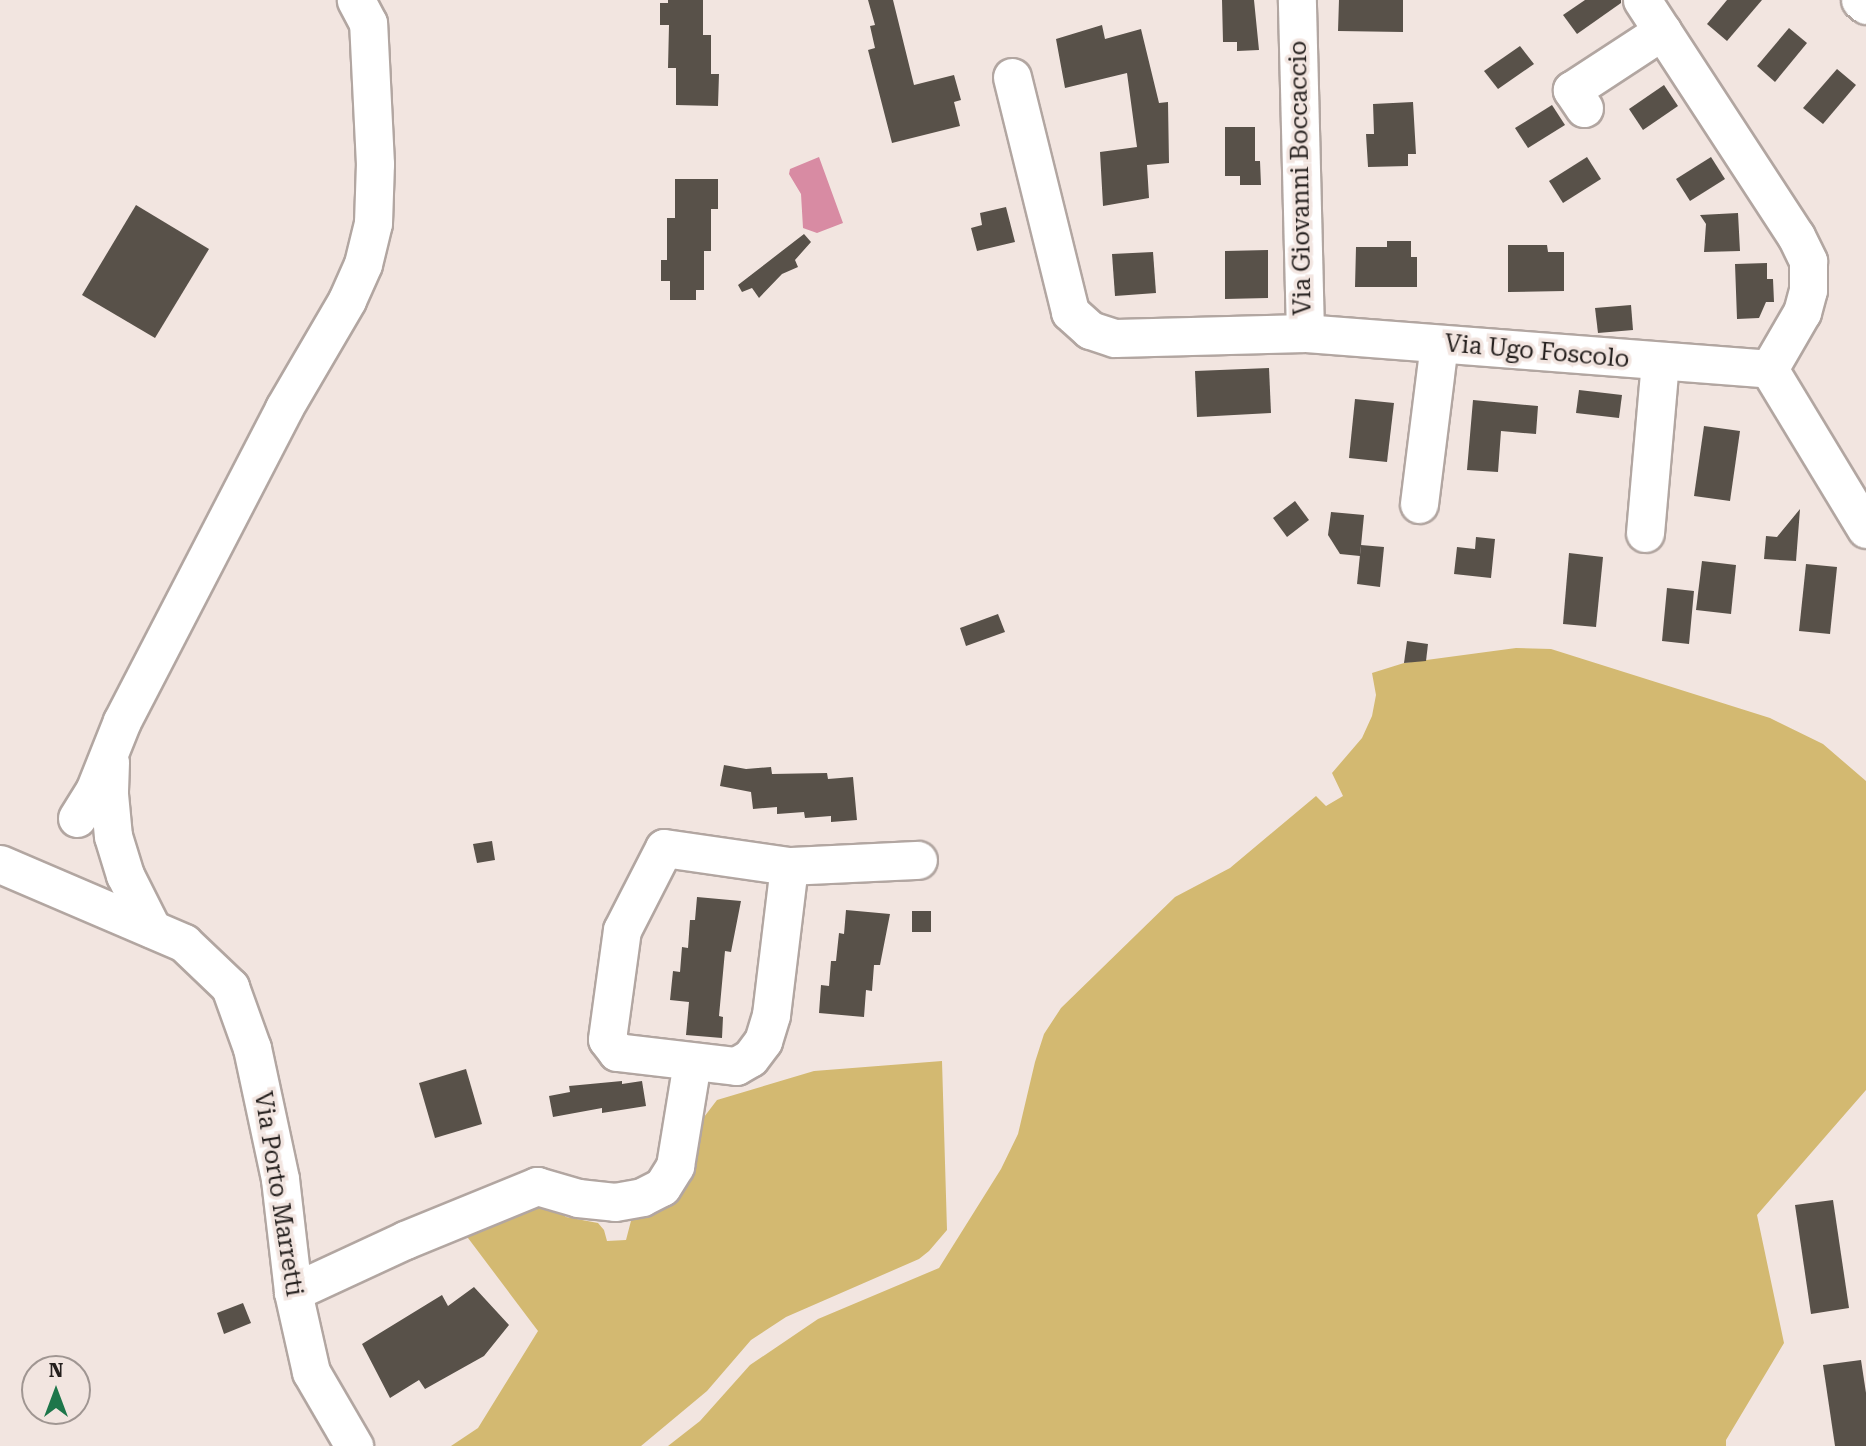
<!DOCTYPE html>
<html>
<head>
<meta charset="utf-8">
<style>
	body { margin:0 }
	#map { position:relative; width:1866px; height:1446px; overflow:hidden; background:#f2e5e0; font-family:"Roboto Serif",serif }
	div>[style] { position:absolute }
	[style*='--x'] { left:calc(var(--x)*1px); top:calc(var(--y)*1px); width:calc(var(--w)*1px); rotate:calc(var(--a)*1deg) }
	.green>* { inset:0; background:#d3b971 }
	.water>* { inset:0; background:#d88ba3 }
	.building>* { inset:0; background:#585149 }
	.roads { filter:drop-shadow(2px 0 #b2a6a1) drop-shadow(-2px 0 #b2a6a1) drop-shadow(0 2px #b2a6a1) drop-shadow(0 -2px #b2a6a1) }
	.minor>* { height:37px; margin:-18.5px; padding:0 18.5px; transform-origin:18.5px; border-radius:18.5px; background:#fff }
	span { translate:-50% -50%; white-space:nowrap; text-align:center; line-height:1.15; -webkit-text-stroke:7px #f2e5e0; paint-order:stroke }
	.street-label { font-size:24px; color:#25201e }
	.north { position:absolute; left:21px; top:1355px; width:70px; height:70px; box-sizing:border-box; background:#f2e5e0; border:2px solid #a09692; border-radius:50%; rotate:0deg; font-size:19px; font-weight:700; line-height:28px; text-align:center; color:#25201e }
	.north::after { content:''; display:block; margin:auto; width:24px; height:32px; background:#1d764a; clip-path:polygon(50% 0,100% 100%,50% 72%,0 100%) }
</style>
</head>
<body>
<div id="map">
	<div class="green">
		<i style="clip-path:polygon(1516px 648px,1551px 649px,1770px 718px,1823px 744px,1866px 781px,1866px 1090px,1757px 1215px,1784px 1343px,1726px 1440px,1726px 1446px,668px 1446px,700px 1421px,750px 1365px,818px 1319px,939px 1268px,1001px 1169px,1018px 1134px,1035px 1062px,1044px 1034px,1061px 1008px,1175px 897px,1230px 868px,1316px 796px,1326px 806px,1343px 796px,1332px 773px,1362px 738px,1372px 716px,1376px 695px,1372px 673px,1404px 663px)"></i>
		<i style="clip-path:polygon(942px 1061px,947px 1230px,929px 1251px,919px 1259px,786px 1317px,751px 1340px,707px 1391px,641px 1446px,451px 1446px,478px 1428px,538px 1331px,465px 1234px,537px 1199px,553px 1205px,566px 1217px,598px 1223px,604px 1230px,607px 1241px,626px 1240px,632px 1217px,654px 1212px,669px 1204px,689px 1183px,701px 1121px,717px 1100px,814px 1071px)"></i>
	</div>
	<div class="water">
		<i style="clip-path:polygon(819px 157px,843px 223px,817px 233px,803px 228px,801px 194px,789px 174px,790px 169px)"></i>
	</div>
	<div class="building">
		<i style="clip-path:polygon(668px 0,703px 0,703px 35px,711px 35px,711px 74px,719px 74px,718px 106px,676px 105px,676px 68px,668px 68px,669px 25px,660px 25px,660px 3px,668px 3px)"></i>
		<i style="clip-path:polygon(868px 0,893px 0,914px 85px,954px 75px,961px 100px,954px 102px,960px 126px,892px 143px,868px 50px,875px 48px,870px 26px,875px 25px)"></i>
		<i style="clip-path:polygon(1222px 0,1254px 0,1259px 50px,1237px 51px,1237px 42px,1223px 42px)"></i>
		<i style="clip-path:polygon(1339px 0,1403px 0,1403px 32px,1338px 31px)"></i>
		<i style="clip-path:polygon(1585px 0,1621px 0,1621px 3px,1577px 34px,1563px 15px)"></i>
		<i style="clip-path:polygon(1727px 0,1762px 0,1727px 41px,1707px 24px)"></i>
		<i style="clip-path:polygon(1102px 25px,1105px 39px,1141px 29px,1159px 103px,1168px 102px,1169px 163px,1147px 165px,1149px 198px,1103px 206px,1100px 152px,1137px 147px,1127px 73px,1065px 88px,1056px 39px)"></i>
		<i style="clip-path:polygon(1789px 28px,1807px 43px,1775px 82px,1757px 66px)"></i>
		<i style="clip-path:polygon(1520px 46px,1534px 64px,1498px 89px,1484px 71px)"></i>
		<i style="clip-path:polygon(1837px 69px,1856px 85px,1823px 124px,1803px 108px)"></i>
		<i style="clip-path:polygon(1664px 85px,1678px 106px,1643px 130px,1629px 109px)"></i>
		<i style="clip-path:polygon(1413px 102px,1416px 154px,1408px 154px,1408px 166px,1368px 167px,1366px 134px,1374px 134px,1373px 104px)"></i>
		<i style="clip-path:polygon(1552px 105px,1565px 125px,1528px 148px,1515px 128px)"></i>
		<i style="clip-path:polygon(1225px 127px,1255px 127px,1255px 161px,1260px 161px,1261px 185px,1240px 185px,1240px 176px,1225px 176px)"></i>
		<i style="clip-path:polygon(1587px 157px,1601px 179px,1563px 203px,1549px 181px)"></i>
		<i style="clip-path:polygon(1711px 157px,1725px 179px,1690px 201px,1676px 179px)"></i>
		<i style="clip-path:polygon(675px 179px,718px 179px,718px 209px,711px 209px,711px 251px,704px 251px,704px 290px,696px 290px,696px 300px,670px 300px,670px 281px,661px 281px,661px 260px,667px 260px,667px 218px,675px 218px)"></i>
		<i style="clip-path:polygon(136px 205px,209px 249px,155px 338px,82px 295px)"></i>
		<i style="clip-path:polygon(1006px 207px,1015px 242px,977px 251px,971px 228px,982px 225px,980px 213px)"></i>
		<i style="clip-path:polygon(1738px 213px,1740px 251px,1704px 252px,1706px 224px,1700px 215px)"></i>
		<i style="clip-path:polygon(804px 234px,811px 242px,795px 260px,798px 267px,782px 274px,759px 298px,752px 288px,742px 292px,738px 285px)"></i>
		<i style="clip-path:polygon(1387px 241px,1411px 241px,1411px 257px,1417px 257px,1417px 287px,1355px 287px,1356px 247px,1387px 247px)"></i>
		<i style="clip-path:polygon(1508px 245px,1547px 245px,1548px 252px,1564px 252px,1564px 291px,1508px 292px)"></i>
		<i style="clip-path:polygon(1268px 250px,1268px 298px,1225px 299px,1225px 251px)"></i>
		<i style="clip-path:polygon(1153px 252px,1156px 293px,1115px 296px,1112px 254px)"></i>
		<i style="clip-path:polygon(1767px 263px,1767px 279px,1773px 279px,1774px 302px,1766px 302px,1759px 318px,1737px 319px,1735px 264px)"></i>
		<i style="clip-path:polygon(1631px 305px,1633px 330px,1598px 333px,1595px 308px)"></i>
		<i style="clip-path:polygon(1269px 368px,1271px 413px,1197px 417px,1195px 371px)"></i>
		<i style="clip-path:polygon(1579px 390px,1622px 395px,1619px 418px,1576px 413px)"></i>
		<i style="clip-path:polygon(1355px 399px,1394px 403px,1387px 462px,1349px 458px)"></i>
		<i style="clip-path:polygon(1473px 400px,1538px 406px,1536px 434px,1501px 431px,1498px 472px,1467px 470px)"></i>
		<i style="clip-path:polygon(1704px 426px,1740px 431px,1730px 501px,1694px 496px)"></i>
		<i style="clip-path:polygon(1295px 501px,1309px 520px,1287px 537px,1273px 518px)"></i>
		<i style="clip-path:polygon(1800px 509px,1796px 561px,1764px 559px,1766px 536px,1777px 537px)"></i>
		<i style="clip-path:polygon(1331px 512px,1364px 515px,1360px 556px,1340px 554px,1328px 535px)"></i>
		<i style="clip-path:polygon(1476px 537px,1495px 539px,1491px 578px,1454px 574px,1457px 547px,1475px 549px)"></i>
		<i style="clip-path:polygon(1361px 545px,1384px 547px,1380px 587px,1357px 584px)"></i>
		<i style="clip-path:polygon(1569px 553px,1603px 557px,1596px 627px,1563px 624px)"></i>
		<i style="clip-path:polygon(1702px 561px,1736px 565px,1731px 614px,1696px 610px)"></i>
		<i style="clip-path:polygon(1806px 564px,1837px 567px,1830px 634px,1799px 631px)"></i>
		<i style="clip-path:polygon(1667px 588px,1694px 591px,1689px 644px,1662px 641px)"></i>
		<i style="clip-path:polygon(998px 614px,1005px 632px,966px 646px,960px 628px)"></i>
		<i style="clip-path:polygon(1407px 641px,1428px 644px,1426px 661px,1404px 663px)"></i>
		<i style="clip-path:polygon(724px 765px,746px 769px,771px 767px,772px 774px,827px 773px,828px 779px,853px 777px,857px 820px,831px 822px,831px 816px,805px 818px,804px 812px,777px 814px,777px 807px,753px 809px,751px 792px,720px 786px)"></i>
		<i style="clip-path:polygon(492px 841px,495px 860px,477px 863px,473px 844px)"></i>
		<i style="clip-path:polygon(697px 897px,741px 901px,731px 952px,725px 951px,719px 1016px,723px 1017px,722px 1038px,686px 1035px,689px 1002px,670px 1000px,673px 971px,680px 972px,682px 947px,688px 948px,690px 920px,695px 920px)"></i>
		<i style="clip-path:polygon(846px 910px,890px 914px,880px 965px,874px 965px,872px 991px,866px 990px,864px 1017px,819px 1013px,821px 985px,829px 986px,831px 961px,836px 961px,839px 933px,844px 934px)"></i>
		<i style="clip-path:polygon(912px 911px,931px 911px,931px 932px,912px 932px)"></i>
		<i style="clip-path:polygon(466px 1069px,482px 1124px,435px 1138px,419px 1083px)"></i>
		<i style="clip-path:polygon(622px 1081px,622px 1084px,642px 1081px,646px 1106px,602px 1113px,602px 1108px,553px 1117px,549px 1096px,570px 1092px,569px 1086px)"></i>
		<i style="clip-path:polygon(1833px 1200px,1849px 1308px,1811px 1314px,1795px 1205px)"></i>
		<i style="clip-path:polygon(474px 1287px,509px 1325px,484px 1356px,425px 1389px,419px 1380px,390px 1398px,362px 1344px,442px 1295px,448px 1306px)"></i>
		<i style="clip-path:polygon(243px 1303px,251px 1323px,224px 1334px,217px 1313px)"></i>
		<i style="clip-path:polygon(1861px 1360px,1866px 1393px,1866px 1446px,1835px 1446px,1823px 1365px)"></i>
	</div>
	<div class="roads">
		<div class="minor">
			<i style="--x:1642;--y:0;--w:282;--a:56.9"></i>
			<i style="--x:1796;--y:236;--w:28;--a:64"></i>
			<i style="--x:1808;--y:261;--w:29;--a:90"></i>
			<i style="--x:1808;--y:290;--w:23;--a:105"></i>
			<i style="--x:1802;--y:312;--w:66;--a:120.1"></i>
			<i style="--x:1860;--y:0;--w:8;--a:40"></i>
			<i style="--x:1012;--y:77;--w:242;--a:76.1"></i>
			<i style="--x:1070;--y:312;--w:27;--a:42"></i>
			<i style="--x:1090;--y:330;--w:26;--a:18"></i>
			<i style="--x:1115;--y:338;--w:190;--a:-1.5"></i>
			<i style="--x:1305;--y:333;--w:333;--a:-91.4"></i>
			<i style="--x:1584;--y:108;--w:22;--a:-124"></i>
			<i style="--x:1572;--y:90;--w:108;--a:-33.2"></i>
			<i style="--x:1305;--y:333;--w:465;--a:4.4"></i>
			<i style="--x:1769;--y:369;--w:187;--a:58.8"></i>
			<i style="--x:1419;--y:504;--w:161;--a:-82.9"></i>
			<i style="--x:1645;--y:533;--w:172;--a:-85"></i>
			<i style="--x:110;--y:762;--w:32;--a:92"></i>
			<i style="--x:109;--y:794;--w:42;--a:84.6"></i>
			<i style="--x:113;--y:836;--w:41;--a:72.9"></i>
			<i style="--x:125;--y:875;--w:60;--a:63.4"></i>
			<i style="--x:77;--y:818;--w:32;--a:-58"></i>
			<i style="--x:94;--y:791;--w:75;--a:-68.2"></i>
			<i style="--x:122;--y:721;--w:352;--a:-62.6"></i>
			<i style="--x:284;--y:408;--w:125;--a:-59.7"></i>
			<i style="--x:347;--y:300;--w:39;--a:-66"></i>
			<i style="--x:363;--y:264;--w:42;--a:-76.3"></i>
			<i style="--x:373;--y:223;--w:59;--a:-88.1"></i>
			<i style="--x:375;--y:164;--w:141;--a:-92.8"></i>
			<i style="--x:368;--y:23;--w:26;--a:-118"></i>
			<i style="--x:0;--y:864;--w:200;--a:23.2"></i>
			<i style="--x:184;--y:943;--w:64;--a:43.7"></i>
			<i style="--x:230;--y:987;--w:65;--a:70.2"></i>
			<i style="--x:252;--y:1048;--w:134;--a:77.9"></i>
			<i style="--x:280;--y:1179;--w:114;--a:83.4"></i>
			<i style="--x:293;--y:1292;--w:82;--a:77.3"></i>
			<i style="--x:311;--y:1372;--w:86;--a:59.8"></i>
			<i style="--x:789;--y:866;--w:150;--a:96.9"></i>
			<i style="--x:771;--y:1015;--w:27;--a:107"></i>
			<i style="--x:763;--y:1041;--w:21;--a:127"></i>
			<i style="--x:750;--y:1058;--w:16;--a:150"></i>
			<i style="--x:736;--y:1066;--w:120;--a:-173.3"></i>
			<i style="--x:617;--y:1052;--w:16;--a:-128"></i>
			<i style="--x:607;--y:1039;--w:110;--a:-82.2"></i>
			<i style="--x:622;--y:930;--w:92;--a:-62.9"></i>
			<i style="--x:664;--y:848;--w:126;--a:8.2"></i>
			<i style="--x:789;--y:866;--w:129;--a:-2.7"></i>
			<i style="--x:293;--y:1292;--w:123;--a:-24.9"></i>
			<i style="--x:405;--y:1240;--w:143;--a:-22.2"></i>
			<i style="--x:537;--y:1186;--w:43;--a:16.3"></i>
			<i style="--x:578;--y:1198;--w:37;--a:6"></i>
			<i style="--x:615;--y:1202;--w:27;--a:-10"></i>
			<i style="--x:642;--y:1197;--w:22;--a:-27"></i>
			<i style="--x:662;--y:1187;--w:25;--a:-58"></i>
			<i style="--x:675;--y:1166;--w:105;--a:-80.7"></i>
		</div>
	</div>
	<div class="street-label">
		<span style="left:1301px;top:178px;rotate:-91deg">Via Giovanni Boccaccio</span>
		<span style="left:1537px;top:352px;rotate:5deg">Via Ugo Foscolo</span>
		<span style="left:278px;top:1194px;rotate:81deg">Via Porto Marretti</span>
	</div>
	<div class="north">N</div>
</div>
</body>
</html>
